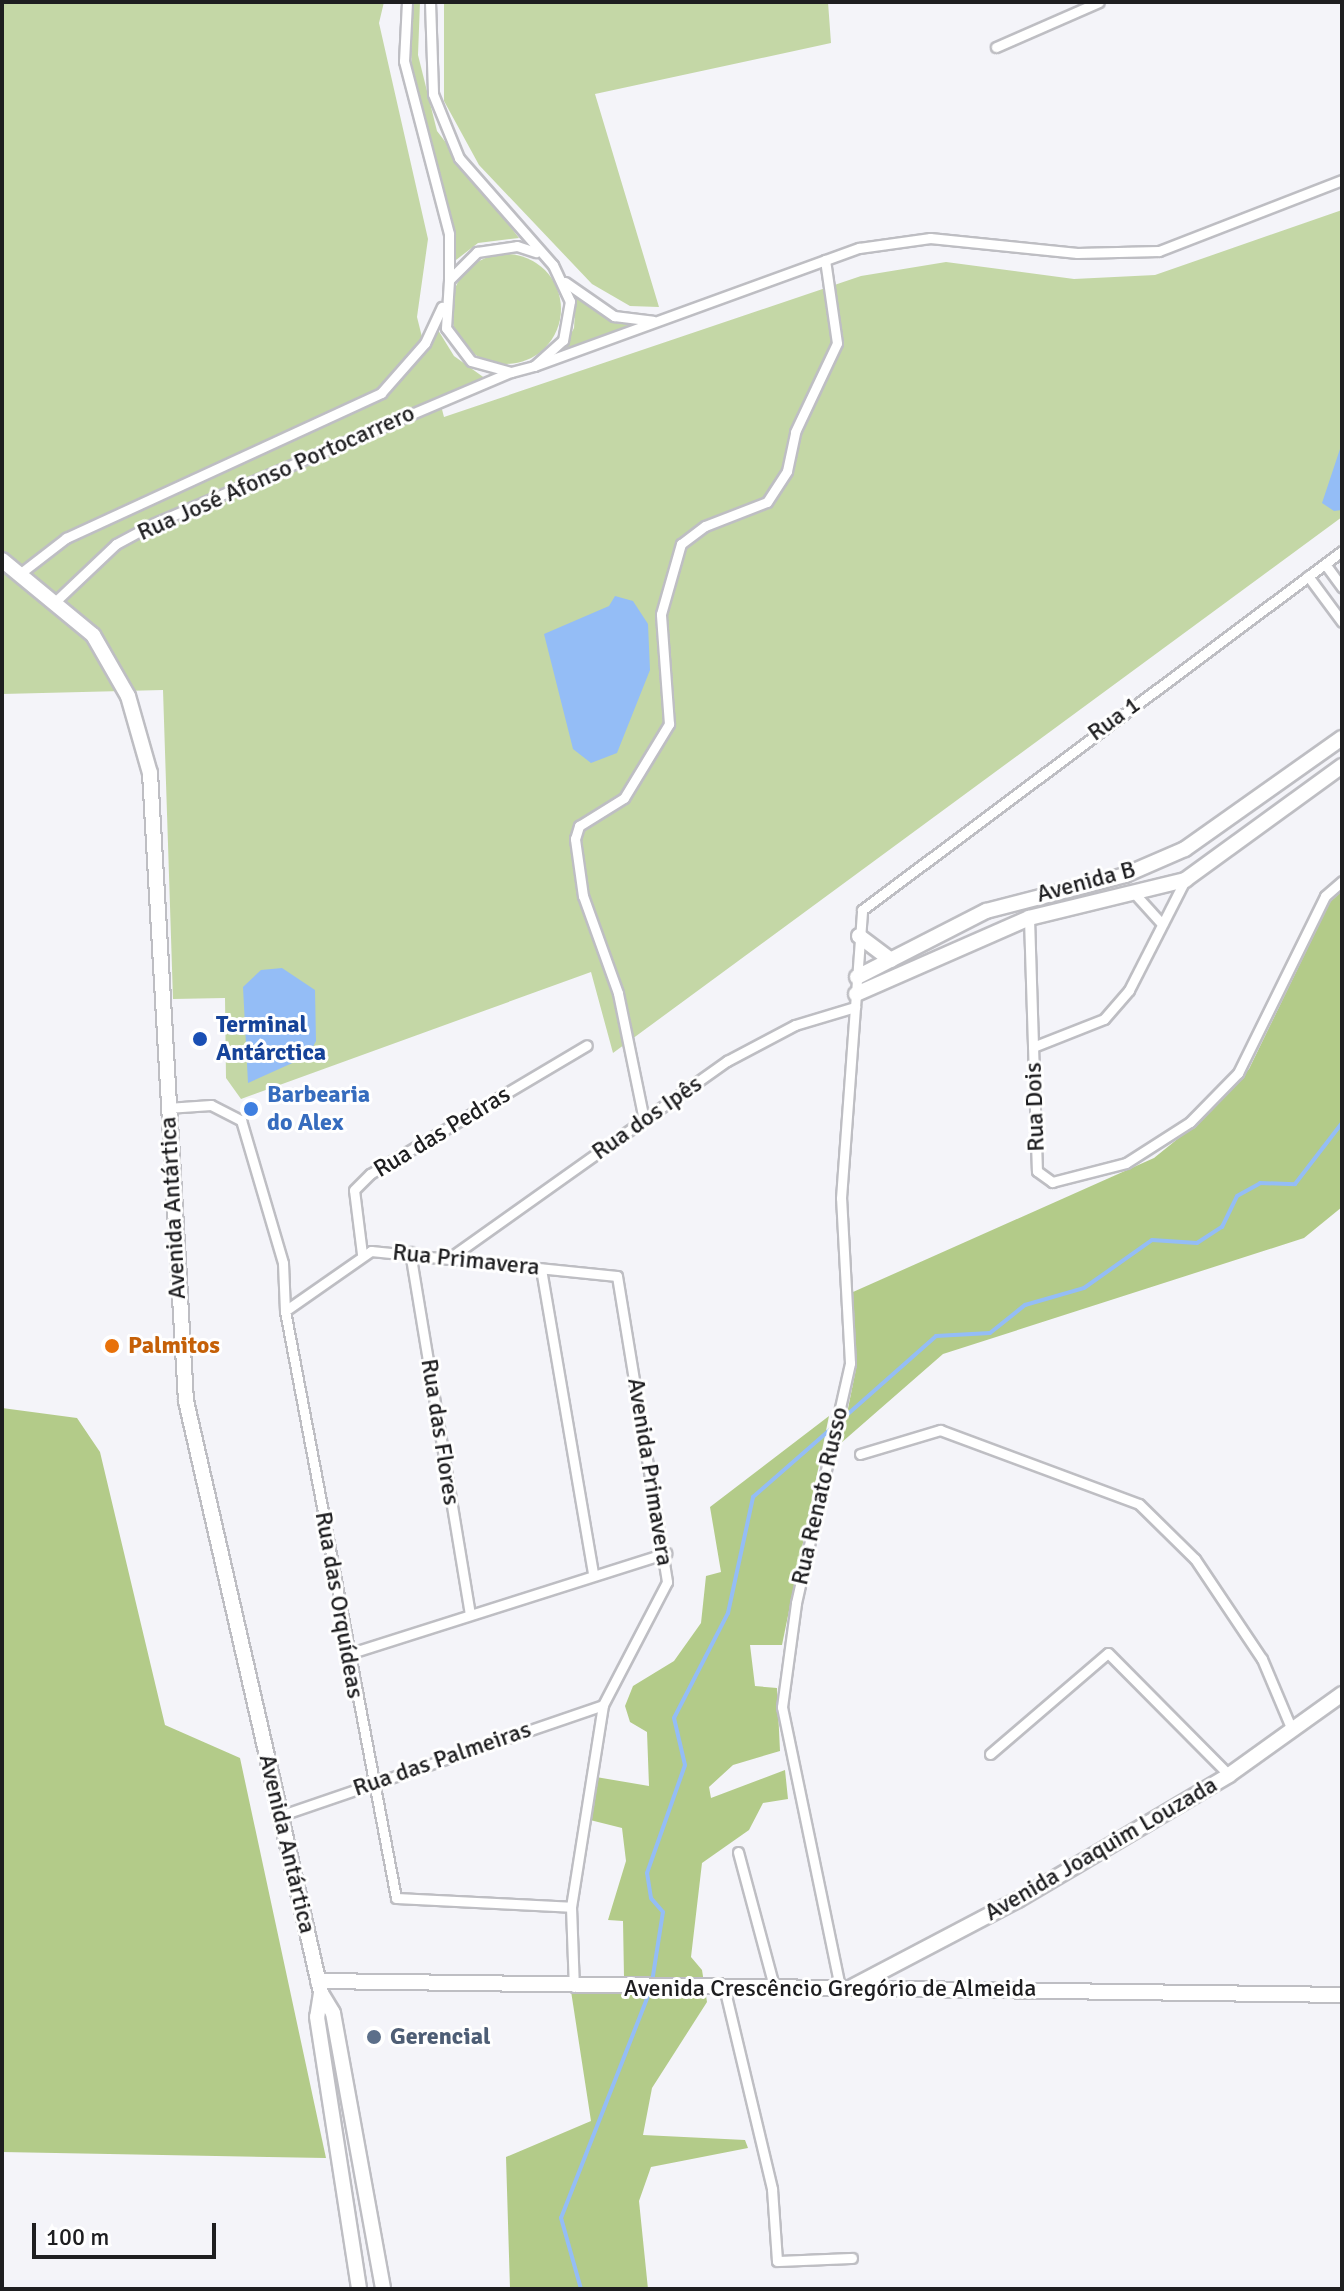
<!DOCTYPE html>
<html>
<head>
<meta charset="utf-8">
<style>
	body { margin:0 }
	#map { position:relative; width:1344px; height:2291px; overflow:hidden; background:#f4f4f9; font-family:Signika,sans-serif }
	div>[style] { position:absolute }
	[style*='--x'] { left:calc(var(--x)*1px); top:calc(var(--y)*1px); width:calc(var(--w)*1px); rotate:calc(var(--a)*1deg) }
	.green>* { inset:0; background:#c4d7a6 }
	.round { border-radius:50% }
	.forest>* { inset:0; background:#b3cb89 }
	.water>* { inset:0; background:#94bdf6 }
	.stream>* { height:4px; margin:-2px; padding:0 2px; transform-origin:2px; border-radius:2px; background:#94bdf6 }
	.roads { filter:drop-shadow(2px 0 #bebec3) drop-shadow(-2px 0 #bebec3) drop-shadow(0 2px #bebec3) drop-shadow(0 -2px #bebec3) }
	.street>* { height:9px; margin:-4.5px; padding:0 4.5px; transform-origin:4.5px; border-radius:4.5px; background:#fff }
	.secondary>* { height:14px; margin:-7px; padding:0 7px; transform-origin:7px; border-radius:7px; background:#fff }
	.dots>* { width:22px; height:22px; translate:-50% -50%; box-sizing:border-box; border:4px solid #fff; border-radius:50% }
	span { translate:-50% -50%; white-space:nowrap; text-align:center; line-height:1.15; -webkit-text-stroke:6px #fff; paint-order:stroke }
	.street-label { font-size:24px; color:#1e1e20 }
	.transit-label { font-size:24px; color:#164399; font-weight:700 }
	.left { translate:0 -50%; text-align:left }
	.shop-label { font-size:24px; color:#366cbe; font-weight:700 }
	.food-label { font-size:24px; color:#c56008; font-weight:700 }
	.service-label { font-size:24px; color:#4e5e75; font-weight:700 }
	.frame { position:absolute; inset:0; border:4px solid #1e1e20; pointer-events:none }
	.scale { position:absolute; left:32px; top:2223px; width:184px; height:36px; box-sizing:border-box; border:4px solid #1e1e20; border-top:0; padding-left:10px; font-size:24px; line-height:28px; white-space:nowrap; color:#1e1e20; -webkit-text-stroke:6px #fff; paint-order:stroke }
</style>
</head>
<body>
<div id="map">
	<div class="green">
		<i style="clip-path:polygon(2px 2px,384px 2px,379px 23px,428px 239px,417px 317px,425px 349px,438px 330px,454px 356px,486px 379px,439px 398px,444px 417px,861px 276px,946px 262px,1074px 279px,1155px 275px,1342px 210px,1342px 517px,613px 1053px,591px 972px,241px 1099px,226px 1078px,225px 998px,173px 999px,163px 690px,2px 694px)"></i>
		<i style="clip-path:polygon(410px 2px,420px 2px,418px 55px,437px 131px,519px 238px,478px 243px,456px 260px,453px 223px,412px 84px)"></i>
		<i style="clip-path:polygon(444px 2px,828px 2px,831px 43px,595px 94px,659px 307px,630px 306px,592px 284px,479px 165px,444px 101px)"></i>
		<i class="round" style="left:451px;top:254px;width:110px;height:110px"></i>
		<i style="clip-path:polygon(576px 294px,607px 316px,638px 326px,561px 353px,574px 328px)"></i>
	</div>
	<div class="forest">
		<i style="clip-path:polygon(1342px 891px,1342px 1207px,1304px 1238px,943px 1354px,841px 1443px,856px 1369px,853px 1292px,1154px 1158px,1206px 1116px,1249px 1069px,1330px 902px)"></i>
		<i style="clip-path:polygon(2px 1408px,77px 1418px,100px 1452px,165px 1725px,240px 1758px,326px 2158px,2px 2152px)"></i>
		<i style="clip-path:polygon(829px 1416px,782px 1645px,750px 1645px,755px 1686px,777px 1688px,780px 1751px,733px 1765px,709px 1787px,711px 1798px,785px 1770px,788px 1799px,763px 1803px,749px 1830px,702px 1863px,691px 1957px,702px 1970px,707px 2002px,652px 2088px,643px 2135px,745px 2140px,748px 2148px,651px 2167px,639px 2201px,648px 2289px,510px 2289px,506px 2157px,591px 2121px,569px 1978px,624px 1977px,623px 1921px,608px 1920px,626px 1861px,622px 1828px,590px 1820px,596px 1777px,649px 1786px,647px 1732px,630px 1722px,625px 1706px,633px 1686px,674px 1661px,701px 1623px,706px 1576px,721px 1572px,710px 1507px)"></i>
	</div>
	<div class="water">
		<i style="clip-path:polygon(1342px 443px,1342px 510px,1334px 511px,1322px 503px)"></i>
		<i style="clip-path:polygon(615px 596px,633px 601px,648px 624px,650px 670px,617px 753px,591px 763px,573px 749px,544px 634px,609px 606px)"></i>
		<i style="clip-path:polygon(282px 968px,315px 990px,316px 1041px,308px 1056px,248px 1083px,243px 987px,261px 970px)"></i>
	</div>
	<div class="stream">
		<i style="--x:840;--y:1421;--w:128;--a:-41.5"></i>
		<i style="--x:936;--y:1336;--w:54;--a:-3.2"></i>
		<i style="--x:990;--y:1333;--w:45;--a:-38.7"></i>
		<i style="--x:1025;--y:1305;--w:61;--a:-16.1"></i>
		<i style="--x:1084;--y:1288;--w:83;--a:-35.2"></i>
		<i style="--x:1152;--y:1240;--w:45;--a:3.8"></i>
		<i style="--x:1197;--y:1243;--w:30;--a:-33"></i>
		<i style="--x:1222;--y:1227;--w:34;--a:-64"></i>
		<i style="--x:1237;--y:1196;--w:26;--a:-29"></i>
		<i style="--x:1260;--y:1183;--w:35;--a:2"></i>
		<i style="--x:1295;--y:1184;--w:77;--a:-52.4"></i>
		<i style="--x:652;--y:1982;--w:71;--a:-81.1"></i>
		<i style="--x:663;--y:1912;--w:18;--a:-131"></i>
		<i style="--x:651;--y:1898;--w:25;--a:-99"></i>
		<i style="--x:647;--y:1873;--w:114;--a:-70.6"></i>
		<i style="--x:685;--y:1765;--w:48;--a:-103.2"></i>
		<i style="--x:674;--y:1718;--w:118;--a:-62.8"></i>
		<i style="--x:728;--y:1613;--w:119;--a:-77.8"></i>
		<i style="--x:753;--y:1497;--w:106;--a:-41.2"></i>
		<i style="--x:581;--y:2289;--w:74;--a:-105.7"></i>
		<i style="--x:561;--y:2218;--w:244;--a:-68.6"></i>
	</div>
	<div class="roads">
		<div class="street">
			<i style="--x:407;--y:2;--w:59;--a:92.9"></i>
			<i style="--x:404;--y:61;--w:179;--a:75.4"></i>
			<i style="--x:449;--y:234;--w:46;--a:90"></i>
			<i style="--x:430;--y:2;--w:92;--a:88.1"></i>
			<i style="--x:433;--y:94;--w:69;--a:67.9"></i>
			<i style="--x:459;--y:158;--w:142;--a:48.7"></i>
			<i style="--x:553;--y:265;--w:40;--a:65"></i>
			<i style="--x:570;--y:301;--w:40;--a:100"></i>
			<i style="--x:563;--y:340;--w:39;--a:138"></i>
			<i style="--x:534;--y:366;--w:24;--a:165"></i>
			<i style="--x:511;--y:372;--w:41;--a:-164.6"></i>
			<i style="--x:471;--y:361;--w:41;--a:-127.1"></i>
			<i style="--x:446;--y:328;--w:48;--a:-86.4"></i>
			<i style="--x:449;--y:280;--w:40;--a:-45"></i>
			<i style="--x:477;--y:252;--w:40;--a:-8.5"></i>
			<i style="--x:517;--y:246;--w:20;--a:18"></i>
			<i style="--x:996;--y:47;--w:112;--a:-23.6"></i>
			<i style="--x:565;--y:282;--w:60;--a:34.8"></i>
			<i style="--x:614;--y:316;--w:39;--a:7"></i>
			<i style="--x:534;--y:366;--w:346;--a:-20"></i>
			<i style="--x:859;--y:248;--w:72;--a:-8"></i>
			<i style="--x:930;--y:238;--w:148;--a:5.8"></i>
			<i style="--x:1077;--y:253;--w:82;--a:-1.4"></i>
			<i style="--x:1159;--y:251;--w:196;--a:-21.2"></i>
			<i style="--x:1325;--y:564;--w:29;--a:54"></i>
			<i style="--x:22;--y:572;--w:56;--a:-37.7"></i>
			<i style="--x:66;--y:538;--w:347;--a:-24.7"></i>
			<i style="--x:381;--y:393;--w:67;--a:-48.7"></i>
			<i style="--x:425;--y:343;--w:40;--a:-65"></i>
			<i style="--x:1308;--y:576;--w:57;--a:53.5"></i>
			<i style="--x:58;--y:599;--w:80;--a:-43.5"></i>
			<i style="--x:116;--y:544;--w:44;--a:-28.3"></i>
			<i style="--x:155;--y:523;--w:384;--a:-23"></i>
			<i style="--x:1135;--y:894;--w:40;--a:48"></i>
			<i style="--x:1029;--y:918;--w:253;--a:88.2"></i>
			<i style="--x:1037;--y:1171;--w:19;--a:36"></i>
			<i style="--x:1052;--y:1182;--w:76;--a:-14.4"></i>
			<i style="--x:1126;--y:1163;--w:76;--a:-32.6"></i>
			<i style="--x:1190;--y:1122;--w:69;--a:-45.6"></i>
			<i style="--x:1238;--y:1073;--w:197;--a:-63.8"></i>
			<i style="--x:1325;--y:896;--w:23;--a:-41"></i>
			<i style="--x:1033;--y:1047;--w:76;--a:-21.5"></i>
			<i style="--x:1104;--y:1019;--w:38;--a:-49"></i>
			<i style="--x:1129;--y:990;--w:123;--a:-63"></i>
			<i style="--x:167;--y:1108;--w:44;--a:-3.9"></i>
			<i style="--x:211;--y:1105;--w:34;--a:27"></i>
			<i style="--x:241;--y:1120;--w:149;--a:73.6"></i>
			<i style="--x:283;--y:1263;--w:48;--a:87.6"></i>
			<i style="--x:285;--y:1311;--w:597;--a:79.29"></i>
			<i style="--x:396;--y:1898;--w:175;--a:2.9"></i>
			<i style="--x:644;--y:1120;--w:130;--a:-101.6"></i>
			<i style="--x:618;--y:993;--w:103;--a:-109.8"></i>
			<i style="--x:583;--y:896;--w:58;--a:-98"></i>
			<i style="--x:575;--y:839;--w:14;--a:-73"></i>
			<i style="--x:579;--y:826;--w:53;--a:-31.9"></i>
			<i style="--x:624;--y:798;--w:87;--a:-58.7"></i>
			<i style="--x:669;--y:724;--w:110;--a:-94.2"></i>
			<i style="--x:661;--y:614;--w:73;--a:-74.1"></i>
			<i style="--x:681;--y:544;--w:30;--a:-37"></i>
			<i style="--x:705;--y:526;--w:66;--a:-21.2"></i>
			<i style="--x:767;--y:502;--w:37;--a:-57"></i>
			<i style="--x:787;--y:471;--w:40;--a:-78"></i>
			<i style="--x:795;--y:432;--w:98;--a:-64.7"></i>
			<i style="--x:837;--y:343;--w:84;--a:-98.2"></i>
			<i style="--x:410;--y:1252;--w:366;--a:80.6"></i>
			<i style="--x:362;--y:1254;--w:64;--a:-97.1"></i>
			<i style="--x:354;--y:1190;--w:23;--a:-45"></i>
			<i style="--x:370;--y:1174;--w:252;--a:-30.7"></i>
			<i style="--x:451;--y:1257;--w:339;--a:-35.4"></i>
			<i style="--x:727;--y:1061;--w:77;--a:-27.9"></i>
			<i style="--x:795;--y:1025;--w:63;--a:-16.7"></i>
			<i style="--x:541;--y:1269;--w:309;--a:80.3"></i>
			<i style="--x:285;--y:1311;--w:105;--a:-34.9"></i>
			<i style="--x:371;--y:1251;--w:247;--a:5.8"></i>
			<i style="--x:617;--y:1276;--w:310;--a:80.7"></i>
			<i style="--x:667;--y:1582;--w:139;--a:117.5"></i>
			<i style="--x:603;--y:1705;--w:205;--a:99"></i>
			<i style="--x:571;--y:1907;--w:80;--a:87.9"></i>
			<i style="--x:860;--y:1454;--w:84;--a:-16.7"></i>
			<i style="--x:940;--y:1430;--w:212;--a:20.4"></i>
			<i style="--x:1139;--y:1504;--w:78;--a:44.5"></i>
			<i style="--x:1195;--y:1559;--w:120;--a:56.2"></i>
			<i style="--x:1262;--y:1659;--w:77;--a:67.1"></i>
			<i style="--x:348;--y:1654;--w:334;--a:-17.6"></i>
			<i style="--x:990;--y:1754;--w:155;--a:-40.6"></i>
			<i style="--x:1108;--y:1653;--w:172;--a:45.2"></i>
			<i style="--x:282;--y:1815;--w:339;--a:-18.9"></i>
			<i style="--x:738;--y:1852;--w:139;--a:75"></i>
			<i style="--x:724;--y:1987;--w:208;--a:76.6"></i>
			<i style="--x:772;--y:2189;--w:72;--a:86"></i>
			<i style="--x:777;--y:2261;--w:75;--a:-2.3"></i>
			<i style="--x:840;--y:1987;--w:286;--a:-101.7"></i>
			<i style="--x:782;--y:1707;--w:105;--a:-82.3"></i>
			<i style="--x:796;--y:1603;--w:246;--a:-77.3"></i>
			<i style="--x:850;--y:1363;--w:165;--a:-93.1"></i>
			<i style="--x:841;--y:1198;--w:289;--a:-85.8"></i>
			<i style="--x:862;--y:910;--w:599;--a:-36.79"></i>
		</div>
		<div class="secondary">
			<i style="--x:2;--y:560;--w:118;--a:39.5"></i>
			<i style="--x:93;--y:635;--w:70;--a:60.2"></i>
			<i style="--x:128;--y:696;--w:80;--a:74.1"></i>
			<i style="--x:150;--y:773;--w:629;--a:86.72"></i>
			<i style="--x:186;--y:1401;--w:607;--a:77.15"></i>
			<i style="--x:321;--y:1993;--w:23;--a:59"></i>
			<i style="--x:333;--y:2013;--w:280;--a:79.7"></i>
			<i style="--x:859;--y:936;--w:40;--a:37"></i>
			<i style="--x:857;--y:977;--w:145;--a:-27.1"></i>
			<i style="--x:986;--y:911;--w:144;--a:-14.5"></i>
			<i style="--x:1125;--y:875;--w:65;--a:-23.4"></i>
			<i style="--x:1185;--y:849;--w:192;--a:-35.3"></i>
			<i style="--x:856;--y:994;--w:189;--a:-23.7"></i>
			<i style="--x:1029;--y:918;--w:161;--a:-13.7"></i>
			<i style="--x:1185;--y:880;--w:194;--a:-36"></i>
			<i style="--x:318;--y:1981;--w:1024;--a:0.78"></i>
			<i style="--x:852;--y:1987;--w:187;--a:-27.7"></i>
			<i style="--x:1018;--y:1900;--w:245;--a:-30.6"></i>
			<i style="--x:1229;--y:1775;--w:139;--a:-35.6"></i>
			<i style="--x:321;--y:1993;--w:24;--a:99"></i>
			<i style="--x:317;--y:2017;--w:275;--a:81.2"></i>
		</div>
	</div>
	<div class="dots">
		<i style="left:200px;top:1039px;background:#1a4fb4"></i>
		<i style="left:251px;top:1109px;background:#3f7fe0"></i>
		<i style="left:112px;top:1346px;background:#e8710a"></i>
		<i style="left:374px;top:2037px;background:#5c6f8a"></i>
	</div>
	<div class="street-label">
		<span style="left:276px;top:473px;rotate:-24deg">Rua José Afonso Portocarrero</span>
		<span style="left:1114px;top:719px;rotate:-36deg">Rua 1</span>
		<span style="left:1086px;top:882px;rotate:-15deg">Avenida B</span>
		<span style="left:1035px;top:1107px;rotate:-92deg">Rua Dois</span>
		<span style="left:647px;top:1118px;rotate:-35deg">Rua dos Ipês</span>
		<span style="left:442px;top:1132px;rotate:-31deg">Rua das Pedras</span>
		<span style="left:173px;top:1208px;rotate:-93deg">Avenida Antártica</span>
		<span style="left:466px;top:1260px;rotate:6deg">Rua Primavera</span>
		<span style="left:440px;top:1432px;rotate:81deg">Rua das Flores</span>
		<span style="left:650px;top:1472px;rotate:81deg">Avenida Primavera</span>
		<span style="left:820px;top:1496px;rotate:-77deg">Rua Renato Russo</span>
		<span style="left:339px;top:1605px;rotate:80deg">Rua das Orquídeas</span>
		<span style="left:442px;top:1759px;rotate:-19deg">Rua das Palmeiras</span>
		<span style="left:287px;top:1844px;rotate:77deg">Avenida Antártica</span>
		<span style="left:1101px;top:1849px;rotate:-30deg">Avenida Joaquim Louzada</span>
		<span style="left:830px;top:1989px">Avenida Crescêncio Gregório de Almeida</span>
	</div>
	<div class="transit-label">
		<span class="left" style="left:216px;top:1039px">Terminal<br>Antárctica</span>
	</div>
	<div class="shop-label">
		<span class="left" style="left:267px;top:1109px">Barbearia<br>do Alex</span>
	</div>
	<div class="food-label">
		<span class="left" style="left:128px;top:1346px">Palmitos</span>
	</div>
	<div class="service-label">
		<span class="left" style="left:390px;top:2037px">Gerencial</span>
	</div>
	<div class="frame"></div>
	<div class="scale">100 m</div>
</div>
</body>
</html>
